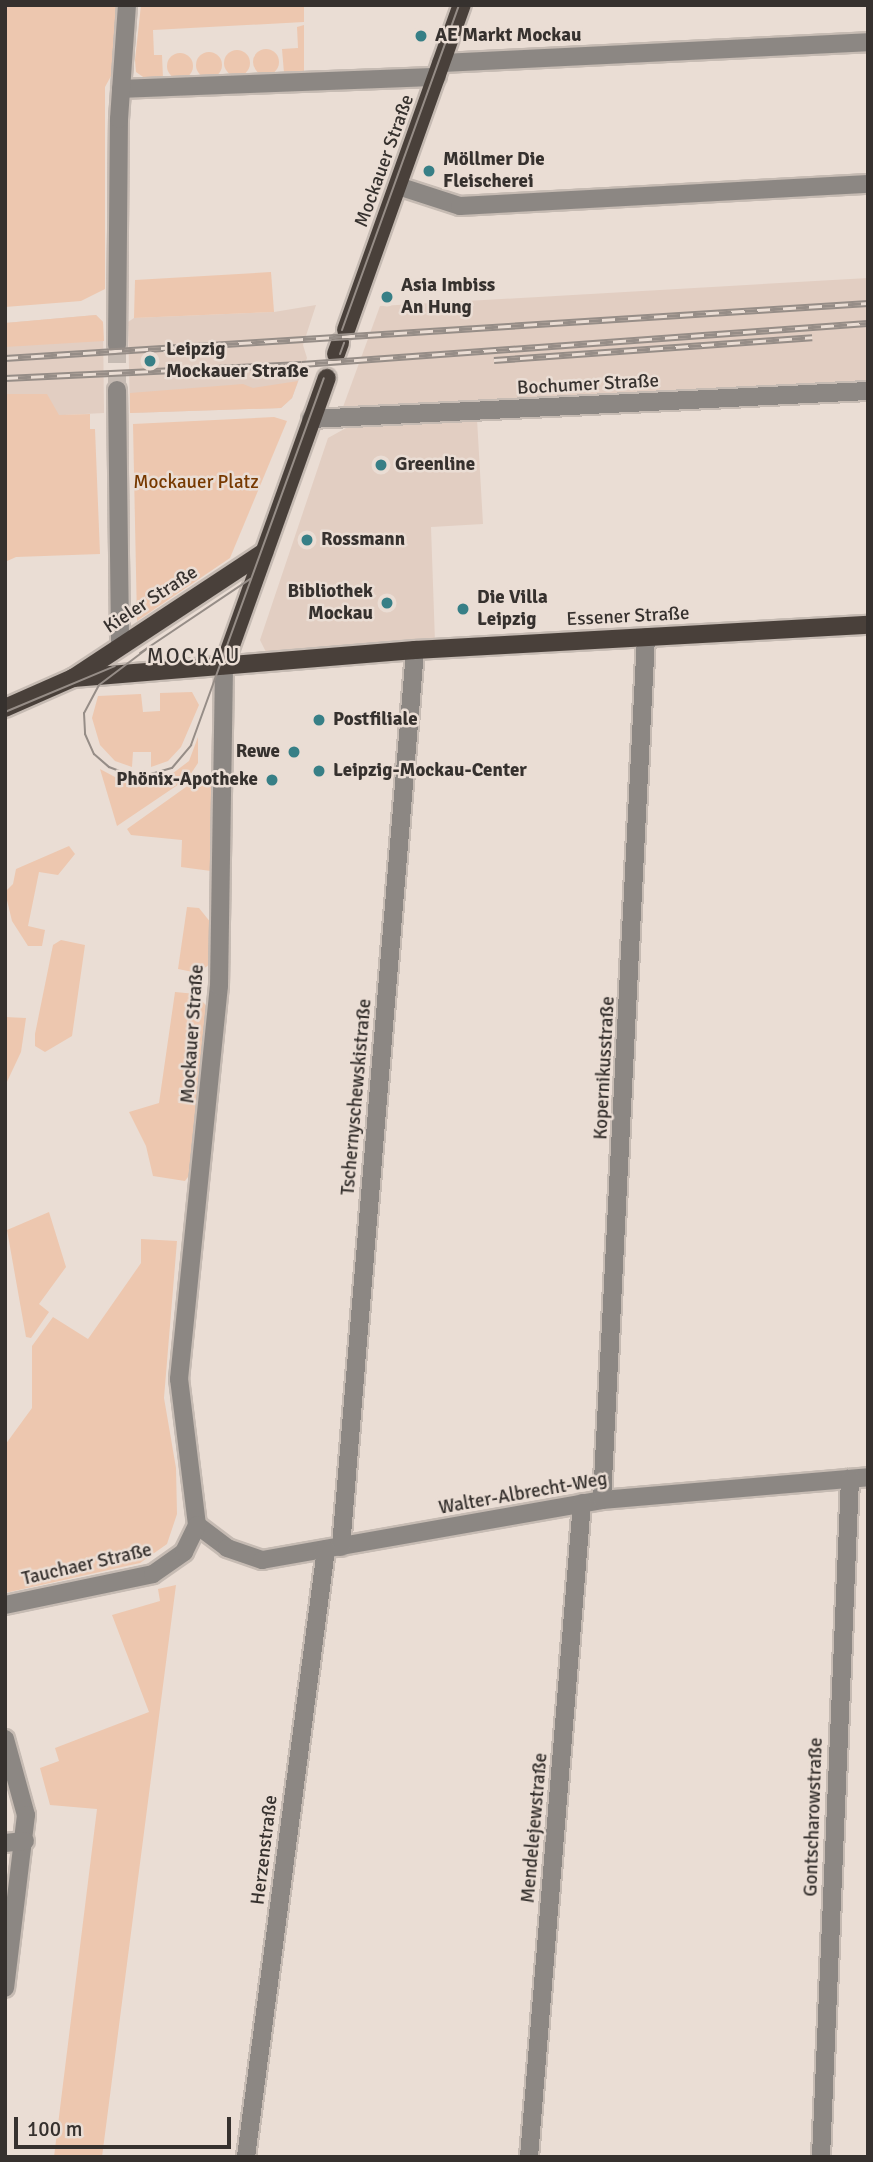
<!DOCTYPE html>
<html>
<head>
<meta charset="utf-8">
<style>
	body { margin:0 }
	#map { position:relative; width:873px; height:2162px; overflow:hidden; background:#eaddd4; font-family:Signika,sans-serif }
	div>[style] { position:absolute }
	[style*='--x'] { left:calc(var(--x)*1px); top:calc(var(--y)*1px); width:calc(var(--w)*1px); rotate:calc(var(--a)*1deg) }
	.built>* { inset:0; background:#e2cec2 }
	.green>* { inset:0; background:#edc7af }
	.round { border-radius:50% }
	.minor-tunnel>* { height:18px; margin-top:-9px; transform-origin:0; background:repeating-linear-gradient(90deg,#c6bbb3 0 18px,transparent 0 27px) }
	.roads { filter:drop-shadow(2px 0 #c6bbb3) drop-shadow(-2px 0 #c6bbb3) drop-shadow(0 2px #c6bbb3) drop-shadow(0 -2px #c6bbb3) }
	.minor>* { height:18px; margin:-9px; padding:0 9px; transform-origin:9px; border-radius:9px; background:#8c8783 }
	.major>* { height:18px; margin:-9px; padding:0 9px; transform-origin:9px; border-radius:9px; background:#49403a }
	.tram>* { height:2px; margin:-1px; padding:0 1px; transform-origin:1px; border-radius:1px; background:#968d87 }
	.rail>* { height:7px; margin-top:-3.5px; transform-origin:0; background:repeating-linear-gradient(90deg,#eaddd4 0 13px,#968d87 0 26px); box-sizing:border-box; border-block:2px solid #968d87 }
	.dots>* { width:19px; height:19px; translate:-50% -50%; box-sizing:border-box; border:4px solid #eaddd4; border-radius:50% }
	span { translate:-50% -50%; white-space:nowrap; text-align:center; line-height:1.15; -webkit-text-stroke:5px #eaddd4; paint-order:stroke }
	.poi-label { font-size:19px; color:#36312e; font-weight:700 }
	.left { translate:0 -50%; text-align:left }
	.right { translate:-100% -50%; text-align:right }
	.street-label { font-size:19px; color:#36312e }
	.park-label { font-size:19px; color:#773900 }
	.neighbourhood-label { font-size:21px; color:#36312e; letter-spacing:2px }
	.frame { position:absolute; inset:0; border:7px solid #36312e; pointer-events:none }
	.scale { position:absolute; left:14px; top:2117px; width:217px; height:32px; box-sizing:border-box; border:4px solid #36312e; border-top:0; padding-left:9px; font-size:21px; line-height:24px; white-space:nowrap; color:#36312e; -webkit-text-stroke:5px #eaddd4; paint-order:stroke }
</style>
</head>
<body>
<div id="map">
	<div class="built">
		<i style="clip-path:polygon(868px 278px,868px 383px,349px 411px,343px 407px,380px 306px)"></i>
		<i style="clip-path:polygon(316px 305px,303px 345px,307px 358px,292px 398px,281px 408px,130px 413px,128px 322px,134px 318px,274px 312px)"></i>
		<i style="clip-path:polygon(96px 315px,103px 322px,104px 413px,5px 418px,5px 323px)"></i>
		<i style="clip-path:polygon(477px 419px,483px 524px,431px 527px,435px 642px,266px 652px,260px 640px,328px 438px,346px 428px)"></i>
	</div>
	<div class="green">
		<i style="clip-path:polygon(5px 5px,120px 5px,111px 76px,105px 87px,105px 289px,81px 301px,5px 307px)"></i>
		<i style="clip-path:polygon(141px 5px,304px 5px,304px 22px,153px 30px,154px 55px,162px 55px,163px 78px,146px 79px,136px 72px,135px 60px)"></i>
		<i style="clip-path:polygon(304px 25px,304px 72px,284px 73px,282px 49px,298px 48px,297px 27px)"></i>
		<i class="round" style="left:253px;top:49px;width:26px;height:26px"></i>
		<i class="round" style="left:224px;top:50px;width:26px;height:26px"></i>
		<i class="round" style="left:196px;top:52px;width:26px;height:26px"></i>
		<i class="round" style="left:167px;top:53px;width:26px;height:26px"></i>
		<i style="clip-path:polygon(271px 272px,274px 312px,134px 318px,135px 280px)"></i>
		<i style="clip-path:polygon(96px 315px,103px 322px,104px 341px,5px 347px,5px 323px)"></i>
		<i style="clip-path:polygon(298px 381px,292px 398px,281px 408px,130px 413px,130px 393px,243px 384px,253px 388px)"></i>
		<i style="clip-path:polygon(5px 394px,47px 394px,59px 415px,90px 414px,90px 429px,95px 429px,100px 554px,16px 557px,5px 562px)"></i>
		<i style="clip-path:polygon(274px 417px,287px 421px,230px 558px,137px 621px,133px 424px)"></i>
		<i style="clip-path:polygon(192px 692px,199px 705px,181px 747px,168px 761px,151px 767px,151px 752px,133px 752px,132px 767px,115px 761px,100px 745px,92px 718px,98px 696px,141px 694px,143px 712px,160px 711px,160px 693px)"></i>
		<i style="clip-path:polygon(198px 737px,198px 763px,188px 778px,117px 826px,100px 769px,128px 784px,164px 780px,189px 761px)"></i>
		<i style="clip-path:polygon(193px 782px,212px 782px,211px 871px,181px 867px,182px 840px,131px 835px,127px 829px)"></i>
		<i style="clip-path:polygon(69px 846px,75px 854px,58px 875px,39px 872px,28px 926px,45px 930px,42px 946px,28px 946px,12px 921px,5px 892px,13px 884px,16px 869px)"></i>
		<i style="clip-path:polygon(187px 907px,199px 908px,211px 923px,210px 964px,198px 973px,178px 969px)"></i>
		<i style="clip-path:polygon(61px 940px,85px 945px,72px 1036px,45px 1052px,35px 1046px,35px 1034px,53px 945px)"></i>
		<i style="clip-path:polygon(175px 992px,196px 994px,210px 1010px,196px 1166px,185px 1181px,153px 1176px,146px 1146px,129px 1112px,159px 1103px)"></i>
		<i style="clip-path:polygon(5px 1017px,26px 1018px,21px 1052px,5px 1086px)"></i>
		<i style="clip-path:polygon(49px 1212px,66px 1267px,39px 1304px,49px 1312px,31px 1338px,26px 1337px,7px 1230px)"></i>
		<i style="clip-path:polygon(141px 1239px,177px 1241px,164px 1398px,176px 1468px,177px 1514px,167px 1544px,140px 1563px,5px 1593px,5px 1445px,32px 1408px,32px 1346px,53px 1317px,88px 1339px,141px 1263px)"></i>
		<i style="clip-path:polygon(176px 1585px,102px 2157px,54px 2157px,97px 1809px,50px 1805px,40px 1768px,59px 1761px,55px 1748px,149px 1712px,112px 1615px,160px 1601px,158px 1589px)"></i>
	</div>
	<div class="minor-tunnel">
		<i style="--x:117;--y:345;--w:45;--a:90"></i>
	</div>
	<div class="roads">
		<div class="minor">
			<i style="--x:441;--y:63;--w:428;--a:-2.8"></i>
			<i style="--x:121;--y:89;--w:316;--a:-2.2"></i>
			<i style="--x:398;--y:186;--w:65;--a:17.9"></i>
			<i style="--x:460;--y:206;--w:409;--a:-3.1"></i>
			<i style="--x:117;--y:345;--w:226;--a:-89.5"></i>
			<i style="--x:119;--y:119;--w:114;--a:-86"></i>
			<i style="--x:117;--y:390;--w:254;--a:89.3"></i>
			<i style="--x:311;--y:419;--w:558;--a:-2.88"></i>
			<i style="--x:602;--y:1500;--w:864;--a:-87.08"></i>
			<i style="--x:197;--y:1525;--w:147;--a:-97"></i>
			<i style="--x:179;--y:1379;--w:395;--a:-84.2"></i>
			<i style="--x:219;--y:986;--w:321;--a:-89.1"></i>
			<i style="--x:197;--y:1525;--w:38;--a:37"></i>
			<i style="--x:227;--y:1548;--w:37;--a:19"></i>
			<i style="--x:262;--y:1560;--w:345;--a:-10"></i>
			<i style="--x:602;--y:1500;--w:267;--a:-4.9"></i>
			<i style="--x:341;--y:1547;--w:900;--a:-85.28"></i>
			<i style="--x:5;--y:1605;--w:151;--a:-11.8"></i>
			<i style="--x:153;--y:1574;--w:38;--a:-35"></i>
			<i style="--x:184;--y:1552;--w:30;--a:-64"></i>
			<i style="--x:5;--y:1739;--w:79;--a:74.6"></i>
			<i style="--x:26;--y:1815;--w:174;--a:96.9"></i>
			<i style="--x:5;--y:1843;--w:20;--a:-6"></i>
			<i style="--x:246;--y:2157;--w:613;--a:-82.5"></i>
			<i style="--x:529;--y:2157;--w:656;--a:-85.37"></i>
			<i style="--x:821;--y:2157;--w:679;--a:-87.55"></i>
		</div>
		<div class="major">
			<i style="--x:346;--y:330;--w:345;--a:-70.4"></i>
			<i style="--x:336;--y:354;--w:12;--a:-70"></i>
			<i style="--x:224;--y:665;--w:305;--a:-70.3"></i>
			<i style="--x:73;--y:678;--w:343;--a:-4.7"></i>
			<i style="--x:415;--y:650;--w:454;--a:-3.2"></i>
			<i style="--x:5;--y:708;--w:74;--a:-23.8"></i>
			<i style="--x:73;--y:678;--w:229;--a:-33.4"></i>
		</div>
	</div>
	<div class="tram">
		<i style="--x:342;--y:330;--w:345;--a:-70.2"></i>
		<i style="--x:340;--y:354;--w:12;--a:-70"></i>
		<i style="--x:148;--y:648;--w:61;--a:142.9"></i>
		<i style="--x:99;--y:685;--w:32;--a:118"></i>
		<i style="--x:84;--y:713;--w:21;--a:87"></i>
		<i style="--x:85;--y:734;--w:22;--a:66"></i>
		<i style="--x:94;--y:754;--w:20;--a:41"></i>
		<i style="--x:109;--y:767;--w:30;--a:21"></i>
		<i style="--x:137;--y:778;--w:36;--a:-16"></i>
		<i style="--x:172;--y:768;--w:30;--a:-50"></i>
		<i style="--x:191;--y:745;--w:390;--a:-70.1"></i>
		<i style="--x:140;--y:653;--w:133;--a:-33.9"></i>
		<i style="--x:5;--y:712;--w:119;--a:-22.7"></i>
	</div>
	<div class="rail">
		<i style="--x:5;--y:358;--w:865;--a:-3.65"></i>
		<i style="--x:494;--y:360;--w:319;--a:-4.1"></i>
		<i style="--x:5;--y:378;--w:297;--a:-2.7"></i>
		<i style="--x:302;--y:364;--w:567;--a:-4.14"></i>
	</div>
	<div class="dots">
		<i style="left:421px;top:36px;background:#377f86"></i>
		<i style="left:429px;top:171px;background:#377f86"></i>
		<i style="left:387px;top:297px;background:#377f86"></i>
		<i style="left:150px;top:361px;background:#377f86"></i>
		<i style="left:381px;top:465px;background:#377f86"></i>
		<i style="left:307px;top:540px;background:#377f86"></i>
		<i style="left:387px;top:603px;background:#377f86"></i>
		<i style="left:463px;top:609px;background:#377f86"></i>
		<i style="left:319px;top:720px;background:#377f86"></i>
		<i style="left:294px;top:752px;background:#377f86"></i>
		<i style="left:319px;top:771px;background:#377f86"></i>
		<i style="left:272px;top:780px;background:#377f86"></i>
	</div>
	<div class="poi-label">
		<span class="left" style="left:435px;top:36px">AE Markt Mockau</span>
		<span class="left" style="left:443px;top:171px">Möllmer Die<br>Fleischerei</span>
		<span class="left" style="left:401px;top:297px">Asia Imbiss<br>An Hung</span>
		<span class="left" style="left:166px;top:361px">Leipzig<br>Mockauer Straße</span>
		<span class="left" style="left:395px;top:465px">Greenline</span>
		<span class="left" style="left:321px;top:540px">Rossmann</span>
		<span class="right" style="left:373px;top:603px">Bibliothek<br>Mockau</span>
		<span class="left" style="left:477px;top:609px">Die Villa<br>Leipzig</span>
		<span class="left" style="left:333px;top:720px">Postfiliale</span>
		<span class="right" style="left:280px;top:752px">Rewe</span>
		<span class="left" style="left:333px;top:771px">Leipzig-Mockau-Center</span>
		<span class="right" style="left:258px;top:780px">Phönix-Apotheke</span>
	</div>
	<div class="street-label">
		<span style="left:385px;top:161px;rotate:-70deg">Mockauer Straße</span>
		<span style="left:588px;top:385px;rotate:-3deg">Bochumer Straße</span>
		<span style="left:151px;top:600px;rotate:-33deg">Kieler Straße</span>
		<span style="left:628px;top:617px;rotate:-3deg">Essener Straße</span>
		<span style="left:193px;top:1034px;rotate:-86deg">Mockauer Straße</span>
		<span style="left:605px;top:1068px;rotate:-87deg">Kopernikusstraße</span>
		<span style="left:357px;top:1097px;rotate:-85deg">Tschernyschewskistraße</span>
		<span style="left:523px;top:1494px;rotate:-10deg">Walter-Albrecht-Weg</span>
		<span style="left:87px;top:1565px;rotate:-13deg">Tauchaer Straße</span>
		<span style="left:814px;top:1817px;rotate:-88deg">Gontscharowstraße</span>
		<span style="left:535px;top:1828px;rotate:-85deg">Mendelejewstraße</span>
		<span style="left:265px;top:1850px;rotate:-83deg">Herzenstraße</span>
	</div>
	<div class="park-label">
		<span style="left:196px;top:483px">Mockauer Platz</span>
	</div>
	<div class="neighbourhood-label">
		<span style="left:194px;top:656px">MOCKAU</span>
	</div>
	<div class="frame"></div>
	<div class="scale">100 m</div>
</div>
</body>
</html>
